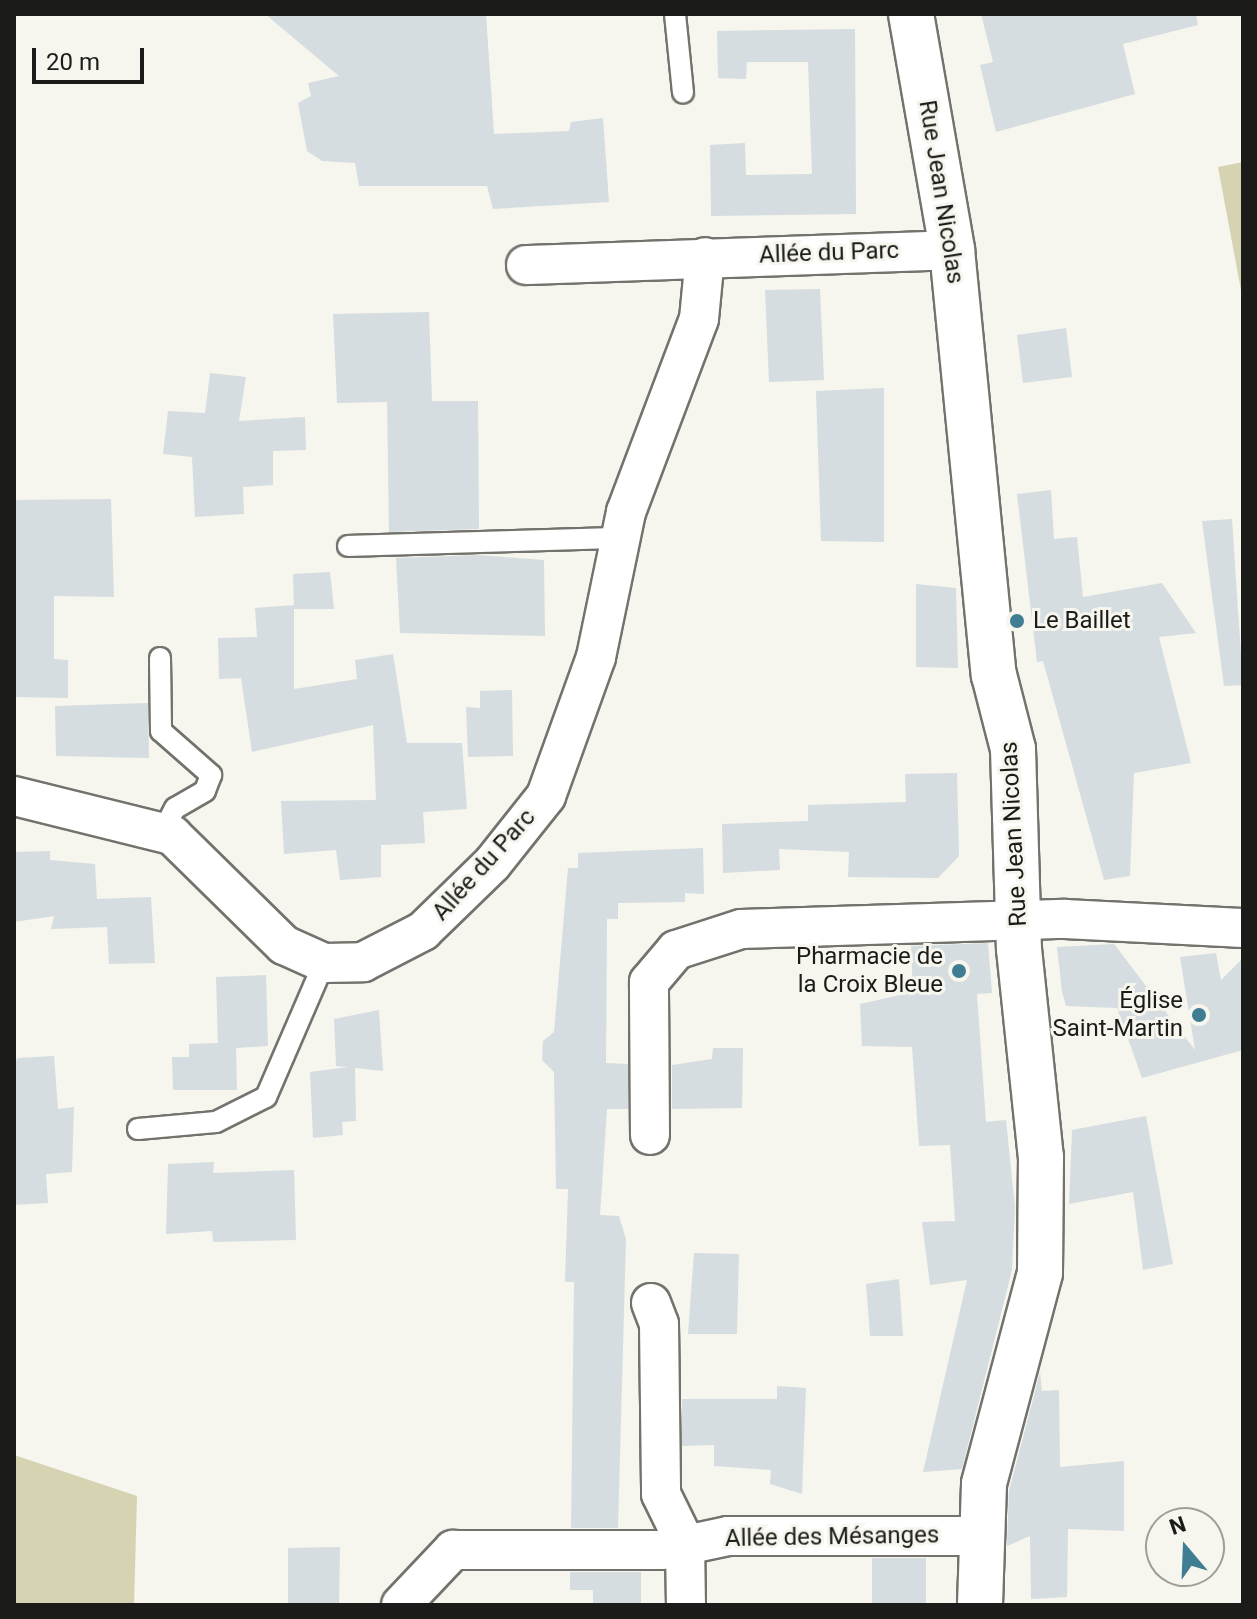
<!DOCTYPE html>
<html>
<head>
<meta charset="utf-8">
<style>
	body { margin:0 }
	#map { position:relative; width:1257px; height:1619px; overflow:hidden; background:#f6f5ee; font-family:Roboto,sans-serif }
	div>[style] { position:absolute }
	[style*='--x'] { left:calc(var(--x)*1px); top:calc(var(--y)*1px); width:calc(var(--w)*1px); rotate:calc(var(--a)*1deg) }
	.green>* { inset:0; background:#d6d3b3 }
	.building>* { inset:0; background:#d5dde0 }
	.roads { filter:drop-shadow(2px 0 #73726c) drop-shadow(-2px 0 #73726c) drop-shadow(0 2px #73726c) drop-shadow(0 -2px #73726c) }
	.service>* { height:20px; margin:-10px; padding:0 10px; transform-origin:10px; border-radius:10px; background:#fff }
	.minor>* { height:38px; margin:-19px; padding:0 19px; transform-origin:19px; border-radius:19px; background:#fff }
	.tertiary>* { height:44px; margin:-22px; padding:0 22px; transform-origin:22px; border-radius:22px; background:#fff }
	.dots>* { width:22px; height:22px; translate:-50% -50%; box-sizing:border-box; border:4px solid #f6f5ee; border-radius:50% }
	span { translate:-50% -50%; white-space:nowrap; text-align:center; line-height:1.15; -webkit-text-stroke:6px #f6f5ee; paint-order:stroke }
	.street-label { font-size:24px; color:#1b1b19 }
	.poi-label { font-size:24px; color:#1b1b19 }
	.left { translate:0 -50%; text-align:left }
	.right { translate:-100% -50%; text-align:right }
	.frame { position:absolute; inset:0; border:16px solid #1b1b19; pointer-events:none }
	.north { position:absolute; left:1145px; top:1507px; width:80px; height:80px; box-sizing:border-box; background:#f6f5ee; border:2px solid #9e9e99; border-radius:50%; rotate:341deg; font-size:22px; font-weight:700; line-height:32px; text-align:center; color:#1b1b19 }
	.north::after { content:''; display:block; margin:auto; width:28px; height:36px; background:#3f7d92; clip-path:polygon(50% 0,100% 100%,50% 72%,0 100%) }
	.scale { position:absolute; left:32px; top:48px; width:112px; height:36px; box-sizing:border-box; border:4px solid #1b1b19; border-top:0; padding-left:10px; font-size:24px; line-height:28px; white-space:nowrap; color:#1b1b19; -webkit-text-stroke:6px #f6f5ee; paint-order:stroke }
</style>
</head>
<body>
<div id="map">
	<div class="green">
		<i style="clip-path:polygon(1243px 162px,1243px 301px,1218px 167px)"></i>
		<i style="clip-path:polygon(14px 1455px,137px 1496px,134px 1605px,14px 1605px)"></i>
	</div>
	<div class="building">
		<i style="clip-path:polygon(265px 14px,486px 14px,494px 134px,569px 131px,571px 122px,603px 118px,609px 202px,493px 209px,487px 186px,359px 186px,355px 163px,322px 161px,307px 151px,298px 103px,311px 96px,308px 83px,339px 76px)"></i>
		<i style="clip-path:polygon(981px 14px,1196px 14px,1198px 25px,1123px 44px,1135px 94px,996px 132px,980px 65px,993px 62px)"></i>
		<i style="clip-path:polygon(855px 29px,856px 214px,711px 216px,710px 145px,745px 143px,746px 175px,812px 174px,808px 62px,747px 62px,746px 79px,718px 78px,717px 31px)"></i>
		<i style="clip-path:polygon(820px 289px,824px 380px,769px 382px,765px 290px)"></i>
		<i style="clip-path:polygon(429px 312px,432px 401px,478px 401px,479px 529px,389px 532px,387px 402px,337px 403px,333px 314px)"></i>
		<i style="clip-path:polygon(1066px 328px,1072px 377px,1023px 383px,1017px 335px)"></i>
		<i style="clip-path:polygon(210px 373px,246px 377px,239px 421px,305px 417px,306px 450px,273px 451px,273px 485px,243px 487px,244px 514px,195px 517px,192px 457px,163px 454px,168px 411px,205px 413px)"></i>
		<i style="clip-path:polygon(884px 388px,884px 542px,821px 541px,816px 391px)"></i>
		<i style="clip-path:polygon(1051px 490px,1054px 539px,1077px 537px,1083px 597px,1162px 583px,1196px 633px,1159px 637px,1191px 763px,1134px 773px,1130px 876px,1104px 880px,1043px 661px,1037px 662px,1017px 494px)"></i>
		<i style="clip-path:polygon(111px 499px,114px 597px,54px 596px,54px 659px,68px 660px,68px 698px,14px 697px,14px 500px)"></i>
		<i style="clip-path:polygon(1232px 519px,1243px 685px,1224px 686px,1202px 521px)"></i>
		<i style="clip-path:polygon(479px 555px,544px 560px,545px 636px,400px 633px,396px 558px)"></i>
		<i style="clip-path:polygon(330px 572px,334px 609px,294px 609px,293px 574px)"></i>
		<i style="clip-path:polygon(916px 584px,956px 588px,958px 668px,916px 667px)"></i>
		<i style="clip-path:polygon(294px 605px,294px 689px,357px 679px,355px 660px,393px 654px,407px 743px,462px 743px,467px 809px,423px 812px,425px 843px,381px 845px,381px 877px,340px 880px,336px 850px,284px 854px,281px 801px,376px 800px,373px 725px,252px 752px,241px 678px,219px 679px,218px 638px,257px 637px,255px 608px)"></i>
		<i style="clip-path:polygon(512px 690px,513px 756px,468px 757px,466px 707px,480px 708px,480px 691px)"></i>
		<i style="clip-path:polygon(148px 703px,149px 758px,56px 756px,55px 706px)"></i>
		<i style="clip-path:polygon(957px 773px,959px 856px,938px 878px,848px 877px,849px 852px,779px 849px,780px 870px,723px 873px,722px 824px,808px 821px,808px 805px,906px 802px,905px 774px)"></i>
		<i style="clip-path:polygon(703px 848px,704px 894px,685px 893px,685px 902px,618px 903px,618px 919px,607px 919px,606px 1063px,628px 1064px,628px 1109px,607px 1109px,600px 1215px,619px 1216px,626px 1239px,618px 1528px,571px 1528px,574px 1282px,565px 1282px,568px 1189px,556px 1189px,554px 1072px,542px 1060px,543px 1041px,554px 1032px,568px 868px,578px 868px,578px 853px)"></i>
		<i style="clip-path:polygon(50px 851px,50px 860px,95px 864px,97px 899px,151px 897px,155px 963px,109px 964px,107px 927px,51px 929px,54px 916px,14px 922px,14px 852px)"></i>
		<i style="clip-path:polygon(988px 943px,992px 993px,977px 994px,986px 1122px,1006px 1120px,1015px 1207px,1012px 1270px,962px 1469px,923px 1472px,967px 1280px,930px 1285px,922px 1222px,955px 1221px,950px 1145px,919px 1146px,912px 1047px,862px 1046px,860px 1004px,913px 992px,911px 946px)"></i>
		<i style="clip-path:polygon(1114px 944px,1195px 1050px,1180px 957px,1216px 953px,1221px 980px,1243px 958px,1243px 1050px,1142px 1078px,1117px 1008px,1066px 1006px,1062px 992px,1057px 947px)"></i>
		<i style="clip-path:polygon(266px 975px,268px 1046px,236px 1048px,237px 1090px,173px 1090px,172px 1057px,189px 1057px,189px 1044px,218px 1043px,216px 977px)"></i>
		<i style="clip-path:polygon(379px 1010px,383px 1071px,355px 1068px,356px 1121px,342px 1122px,343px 1135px,313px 1138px,310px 1072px,348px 1067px,336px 1066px,334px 1019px)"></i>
		<i style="clip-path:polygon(713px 1048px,743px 1048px,742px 1108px,672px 1109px,672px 1065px,712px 1059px)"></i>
		<i style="clip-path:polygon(54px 1056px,58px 1109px,74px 1107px,72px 1172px,46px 1174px,48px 1203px,14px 1205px,14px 1069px,17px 1058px)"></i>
		<i style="clip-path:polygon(1146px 1116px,1173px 1264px,1143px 1270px,1133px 1192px,1069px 1204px,1072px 1130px)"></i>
		<i style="clip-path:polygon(214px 1162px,213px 1173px,294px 1170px,296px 1240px,213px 1242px,212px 1231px,166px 1234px,168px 1164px)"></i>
		<i style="clip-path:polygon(694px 1253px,739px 1254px,737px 1334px,688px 1334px)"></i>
		<i style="clip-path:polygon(899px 1279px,903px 1336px,870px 1336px,866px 1284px)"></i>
		<i style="clip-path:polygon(1040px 1372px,1042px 1391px,1059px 1390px,1060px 1467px,1124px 1461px,1124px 1531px,1068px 1529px,1067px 1597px,1031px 1599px,1030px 1536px,1007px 1546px,1009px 1491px)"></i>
		<i style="clip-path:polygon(777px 1386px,806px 1388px,802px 1494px,770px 1484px,771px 1470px,714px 1466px,714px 1445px,682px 1446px,682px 1399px,777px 1399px)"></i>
		<i style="clip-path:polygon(340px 1547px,339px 1605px,288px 1605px,288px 1548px)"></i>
		<i style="clip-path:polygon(872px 1558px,926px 1558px,926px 1605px,872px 1605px)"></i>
		<i style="clip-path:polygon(570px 1572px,641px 1572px,641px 1605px,593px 1605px,593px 1590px,570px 1590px)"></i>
	</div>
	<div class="roads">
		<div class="service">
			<i style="--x:675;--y:14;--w:79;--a:84.2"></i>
			<i style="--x:348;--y:546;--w:273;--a:-1.7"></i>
			<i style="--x:160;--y:658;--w:73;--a:89.2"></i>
			<i style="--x:161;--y:731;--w:67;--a:41.3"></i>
			<i style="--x:211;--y:775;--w:17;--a:111"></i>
			<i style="--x:205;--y:791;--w:34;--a:150"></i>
			<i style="--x:175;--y:808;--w:27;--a:117"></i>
			<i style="--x:138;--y:1129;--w:78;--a:-5.1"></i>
			<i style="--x:216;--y:1122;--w:56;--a:-26.6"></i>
			<i style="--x:266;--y:1097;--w:146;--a:-66.6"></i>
		</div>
		<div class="minor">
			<i style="--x:526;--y:265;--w:426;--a:-2"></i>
			<i style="--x:14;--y:796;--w:163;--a:13.9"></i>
			<i style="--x:172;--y:835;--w:157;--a:44.5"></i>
			<i style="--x:284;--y:945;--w:44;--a:24.2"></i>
			<i style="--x:324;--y:963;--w:39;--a:-1"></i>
			<i style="--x:363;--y:962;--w:68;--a:-27.3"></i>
			<i style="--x:423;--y:931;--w:96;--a:-44.2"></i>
			<i style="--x:492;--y:864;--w:87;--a:-51.5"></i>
			<i style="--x:546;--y:796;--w:148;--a:-70.2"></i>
			<i style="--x:596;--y:657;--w:148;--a:-78.3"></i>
			<i style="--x:626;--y:512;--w:206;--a:-69.3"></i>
			<i style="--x:699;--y:319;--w:62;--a:-84.5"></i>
			<i style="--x:650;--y:1135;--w:153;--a:-90.4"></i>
			<i style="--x:649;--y:982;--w:42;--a:-49.8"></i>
			<i style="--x:676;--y:950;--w:68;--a:-17.9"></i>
			<i style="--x:741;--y:929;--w:324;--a:-1.8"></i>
			<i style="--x:1065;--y:919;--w:178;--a:2.9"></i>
			<i style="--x:651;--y:1303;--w:22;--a:69"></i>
			<i style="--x:659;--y:1324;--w:170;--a:89.3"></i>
			<i style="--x:661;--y:1494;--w:55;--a:63.9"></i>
			<i style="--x:685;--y:1543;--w:62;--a:89.1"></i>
			<i style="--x:401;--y:1605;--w:76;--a:-46.6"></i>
			<i style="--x:453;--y:1550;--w:209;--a:0"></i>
			<i style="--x:662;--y:1550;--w:67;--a:-12"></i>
			<i style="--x:728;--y:1536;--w:251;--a:0"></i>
		</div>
		<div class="tertiary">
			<i style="--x:911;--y:14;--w:240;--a:80.1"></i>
			<i style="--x:952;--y:250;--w:427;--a:84.4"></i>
			<i style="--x:994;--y:675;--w:76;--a:75.6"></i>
			<i style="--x:1013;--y:749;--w:200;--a:88.3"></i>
			<i style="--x:1019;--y:949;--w:209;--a:84"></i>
			<i style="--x:1041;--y:1157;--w:116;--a:90.5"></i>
			<i style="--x:1040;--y:1273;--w:218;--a:104.9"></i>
			<i style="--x:984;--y:1484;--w:121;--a:91.9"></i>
		</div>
	</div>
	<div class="dots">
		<i style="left:1017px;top:621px;background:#3f7d92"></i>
		<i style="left:959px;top:971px;background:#3f7d92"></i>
		<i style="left:1199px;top:1015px;background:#3f7d92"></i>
	</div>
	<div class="street-label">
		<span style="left:941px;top:192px;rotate:81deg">Rue Jean Nicolas</span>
		<span style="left:829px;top:253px;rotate:-2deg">Allée du Parc</span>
		<span style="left:1014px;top:834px;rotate:-93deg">Rue Jean Nicolas</span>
		<span style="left:484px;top:865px;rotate:-48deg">Allée du Parc</span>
		<span style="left:832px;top:1537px;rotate:-1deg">Allée des Mésanges</span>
	</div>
	<div class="poi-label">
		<span class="left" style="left:1033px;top:621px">Le Baillet</span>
		<span class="right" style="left:943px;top:971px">Pharmacie de<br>la Croix Bleue</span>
		<span class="right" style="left:1183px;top:1015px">Église<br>Saint-Martin</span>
	</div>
	<div class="frame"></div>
	<div class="north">N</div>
	<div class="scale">20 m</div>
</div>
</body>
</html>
